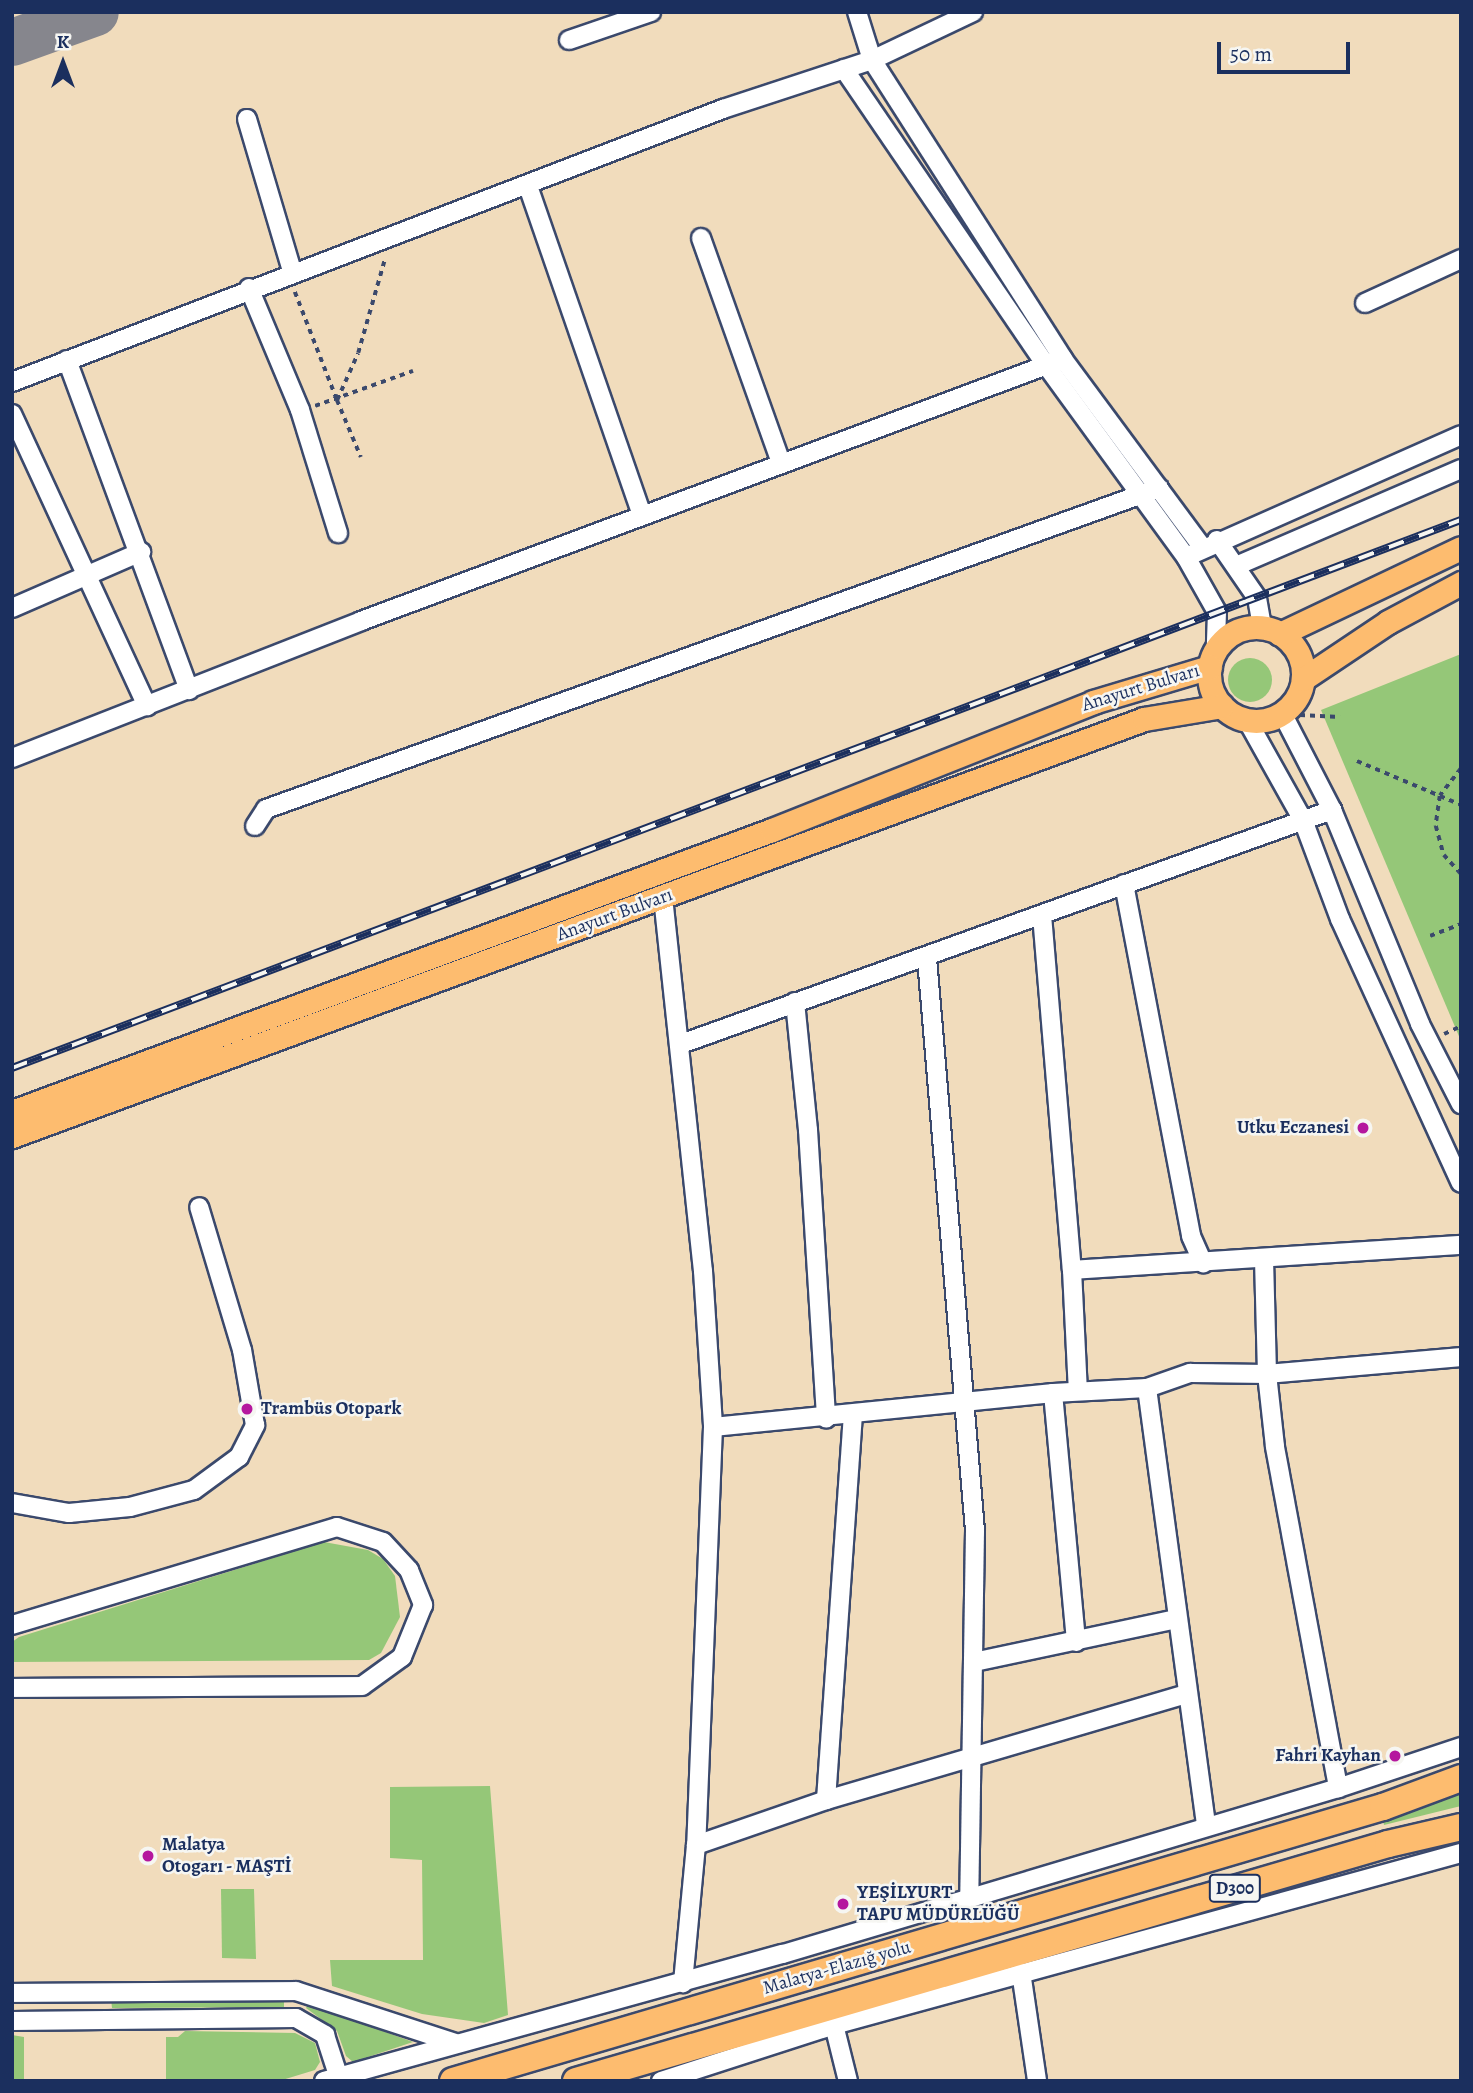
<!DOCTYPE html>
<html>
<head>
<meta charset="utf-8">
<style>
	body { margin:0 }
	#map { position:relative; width:1473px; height:2093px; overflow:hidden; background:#f1dcbc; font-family:Alegreya,serif }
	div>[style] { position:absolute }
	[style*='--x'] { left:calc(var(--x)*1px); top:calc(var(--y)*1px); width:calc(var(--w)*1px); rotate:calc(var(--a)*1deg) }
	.green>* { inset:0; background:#95c778 }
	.round { border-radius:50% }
	.taxiway>* { height:47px; margin:-23.5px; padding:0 23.5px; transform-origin:23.5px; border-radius:23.5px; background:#86868d }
	.path>* { height:3.5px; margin-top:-1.75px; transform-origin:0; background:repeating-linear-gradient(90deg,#3b496c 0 5px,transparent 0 10px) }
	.roads { filter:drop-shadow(2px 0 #3b496c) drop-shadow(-2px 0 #3b496c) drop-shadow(0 2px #3b496c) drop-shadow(0 -2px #3b496c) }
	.minor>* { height:18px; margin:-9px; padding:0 9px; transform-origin:9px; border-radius:9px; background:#fff }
	.major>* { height:23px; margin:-11.5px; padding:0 11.5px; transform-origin:11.5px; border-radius:11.5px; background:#fdbc6f }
	.major>.ring { margin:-11.5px; padding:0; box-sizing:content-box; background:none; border:23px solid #fdbc6f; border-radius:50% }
	.highway>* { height:26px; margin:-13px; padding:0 13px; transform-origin:13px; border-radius:13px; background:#fdbc6f }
	.rail>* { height:8px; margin-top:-4px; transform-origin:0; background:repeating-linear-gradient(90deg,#f6f6f2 0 16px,#1b2f5e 0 32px); box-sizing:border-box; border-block:2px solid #1b2f5e }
	.dots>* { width:19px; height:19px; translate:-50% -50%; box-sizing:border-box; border:4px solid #f6f6f2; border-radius:50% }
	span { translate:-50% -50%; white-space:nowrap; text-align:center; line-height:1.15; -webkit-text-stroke:5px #f6f6f2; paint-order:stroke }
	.shield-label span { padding:2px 5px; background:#f6f6f2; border:2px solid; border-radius:5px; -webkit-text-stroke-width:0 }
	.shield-label { font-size:18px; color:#1b2f5e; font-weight:700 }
	.street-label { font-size:19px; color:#1b2f5e }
	.poi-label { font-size:19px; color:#1b2f5e; font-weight:700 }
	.right { translate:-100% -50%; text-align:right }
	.left { translate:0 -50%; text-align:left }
	.frame { position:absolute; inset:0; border:14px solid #1b2f5e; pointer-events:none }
	.north { position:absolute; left:28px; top:28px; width:70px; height:70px; -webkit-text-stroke:5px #f6f6f2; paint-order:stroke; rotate:0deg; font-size:19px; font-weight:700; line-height:28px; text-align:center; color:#1b2f5e }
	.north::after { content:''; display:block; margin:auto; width:24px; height:32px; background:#1b2f5e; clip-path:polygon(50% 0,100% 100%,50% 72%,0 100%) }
	.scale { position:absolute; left:1217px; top:42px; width:133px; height:32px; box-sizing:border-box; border:4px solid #1b2f5e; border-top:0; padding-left:9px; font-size:21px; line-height:24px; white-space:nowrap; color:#1b2f5e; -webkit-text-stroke:5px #f6f6f2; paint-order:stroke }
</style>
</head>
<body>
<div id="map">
	<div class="green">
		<i style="clip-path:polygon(1461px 654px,1461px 1041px,1321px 710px)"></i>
		<i class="round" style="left:1228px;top:658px;width:44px;height:44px"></i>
		<i style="clip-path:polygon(324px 1542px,368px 1550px,383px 1559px,395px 1576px,400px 1617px,381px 1653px,369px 1660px,12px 1662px,12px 1642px,19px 1637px)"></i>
		<i style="clip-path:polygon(490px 1786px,508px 2015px,484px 2023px,422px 2014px,332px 1986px,330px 1960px,423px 1960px,422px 1860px,390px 1858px,390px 1787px)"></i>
		<i style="clip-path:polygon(1461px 1789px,1461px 1806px,1384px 1825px,1382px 1817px)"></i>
		<i style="clip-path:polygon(221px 1889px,254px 1889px,256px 1959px,222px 1958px)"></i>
		<i style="clip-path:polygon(284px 1998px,284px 2007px,112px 2008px,111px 1999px)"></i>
		<i style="clip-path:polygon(308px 2004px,413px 2042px,353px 2062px,346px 2056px,337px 2031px,306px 2008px)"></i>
		<i style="clip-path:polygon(185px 2031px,295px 2033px,315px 2043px,320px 2062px,315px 2070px,279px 2081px,166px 2081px,166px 2037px,178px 2037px)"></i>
		<i style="clip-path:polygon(12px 2035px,24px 2037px,24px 2081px,12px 2081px)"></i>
	</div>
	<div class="taxiway">
		<i style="--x:12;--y:42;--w:88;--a:-19.9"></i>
	</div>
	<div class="path">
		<i style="--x:295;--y:292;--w:116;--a:68.7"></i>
		<i style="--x:337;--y:400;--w:51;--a:-65.9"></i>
		<i style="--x:358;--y:353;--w:99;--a:-74.1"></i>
		<i style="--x:337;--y:400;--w:62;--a:67.2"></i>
		<i style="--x:315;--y:406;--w:104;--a:-19.7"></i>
		<i style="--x:1300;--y:715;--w:40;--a:2.9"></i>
		<i style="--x:1357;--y:761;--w:113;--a:22.9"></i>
		<i style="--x:1461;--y:769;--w:34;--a:128"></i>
		<i style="--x:1440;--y:796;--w:30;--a:98"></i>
		<i style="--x:1436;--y:826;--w:30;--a:75"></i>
		<i style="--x:1444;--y:855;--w:25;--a:48"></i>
		<i style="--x:1430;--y:936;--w:33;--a:-21"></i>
		<i style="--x:1444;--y:1034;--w:19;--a:-25"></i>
	</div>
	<div class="roads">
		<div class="minor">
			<i style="--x:857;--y:12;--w:50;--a:72.6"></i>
			<i style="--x:872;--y:60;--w:355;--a:57.4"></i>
			<i style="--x:1063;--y:359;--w:235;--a:53.5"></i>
			<i style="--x:569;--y:40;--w:87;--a:-18.9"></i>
			<i style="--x:844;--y:69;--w:358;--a:55.7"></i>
			<i style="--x:1046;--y:365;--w:238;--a:53.9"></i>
			<i style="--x:1186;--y:557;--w:63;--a:60.6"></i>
			<i style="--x:1217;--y:612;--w:36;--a:92"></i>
			<i style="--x:247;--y:119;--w:159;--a:73.5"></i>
			<i style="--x:528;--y:186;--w:349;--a:70.9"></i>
			<i style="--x:701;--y:238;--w:239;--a:70.4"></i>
			<i style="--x:249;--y:288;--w:132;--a:67.3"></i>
			<i style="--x:300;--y:410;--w:129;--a:72.8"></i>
			<i style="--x:1365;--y:303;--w:106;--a:-24.6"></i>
			<i style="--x:67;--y:360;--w:352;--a:69.7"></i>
			<i style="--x:12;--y:382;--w:762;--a:-21.01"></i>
			<i style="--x:723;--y:109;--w:157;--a:-18.2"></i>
			<i style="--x:872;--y:60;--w:112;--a:-25.4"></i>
			<i style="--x:12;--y:414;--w:322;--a:65.2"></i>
			<i style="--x:1217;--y:540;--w:70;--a:55.4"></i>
			<i style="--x:1257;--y:598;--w:29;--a:80"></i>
			<i style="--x:1193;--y:554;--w:293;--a:-23.9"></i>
			<i style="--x:1236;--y:566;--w:245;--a:-23.3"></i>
			<i style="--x:12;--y:608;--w:141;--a:-23.5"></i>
			<i style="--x:1282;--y:713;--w:109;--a:62.7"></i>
			<i style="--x:1332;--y:810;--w:231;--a:67.6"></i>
			<i style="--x:1420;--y:1024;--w:90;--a:62.9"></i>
			<i style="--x:1247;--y:720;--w:115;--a:60.8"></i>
			<i style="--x:1303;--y:820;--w:106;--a:69.5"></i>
			<i style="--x:1340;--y:919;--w:290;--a:65.4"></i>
			<i style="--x:12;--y:758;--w:375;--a:-21.4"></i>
			<i style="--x:361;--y:621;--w:749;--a:-20.47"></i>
			<i style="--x:255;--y:826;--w:20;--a:-57"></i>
			<i style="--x:266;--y:809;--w:949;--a:-19.77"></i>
			<i style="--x:1124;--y:884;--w:358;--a:79.2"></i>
			<i style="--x:1191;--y:1236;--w:30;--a:66"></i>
			<i style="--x:663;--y:897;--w:376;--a:83.9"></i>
			<i style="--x:703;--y:1271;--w:156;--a:86.3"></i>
			<i style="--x:713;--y:1427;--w:418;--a:92.3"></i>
			<i style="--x:696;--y:1845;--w:139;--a:95.4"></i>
			<i style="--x:1042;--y:915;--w:356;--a:85.2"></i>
			<i style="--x:1072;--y:1270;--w:121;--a:87.2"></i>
			<i style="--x:927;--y:958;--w:575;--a:85.21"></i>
			<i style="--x:975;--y:1531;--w:365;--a:90.9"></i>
			<i style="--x:795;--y:1002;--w:129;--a:84.2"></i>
			<i style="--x:808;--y:1130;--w:289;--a:86.4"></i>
			<i style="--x:681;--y:1044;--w:692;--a:-19.77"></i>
			<i style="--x:1264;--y:1259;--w:115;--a:88.5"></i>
			<i style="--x:1267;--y:1374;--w:73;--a:83.7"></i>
			<i style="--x:1275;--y:1447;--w:347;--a:79.5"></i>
			<i style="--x:1072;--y:1270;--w:390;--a:-3.7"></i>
			<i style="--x:1147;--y:1388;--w:441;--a:82.3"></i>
			<i style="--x:1053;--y:1393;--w:250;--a:84.7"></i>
			<i style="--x:713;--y:1427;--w:342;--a:-5.7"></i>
			<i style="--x:1053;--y:1393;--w:94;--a:-3"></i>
			<i style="--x:1147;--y:1388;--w:46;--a:-19.2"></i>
			<i style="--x:1190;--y:1373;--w:77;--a:0.7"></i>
			<i style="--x:1267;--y:1374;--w:195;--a:-5"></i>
			<i style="--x:12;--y:1503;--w:58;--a:10"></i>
			<i style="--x:69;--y:1513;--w:61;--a:-5.6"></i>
			<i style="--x:130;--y:1507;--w:66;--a:-14.9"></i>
			<i style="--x:194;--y:1490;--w:56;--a:-36.3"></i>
			<i style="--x:239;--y:1457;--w:36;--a:-63"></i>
			<i style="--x:255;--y:1425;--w:76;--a:-99.8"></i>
			<i style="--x:242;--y:1350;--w:149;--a:-106.7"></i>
			<i style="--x:12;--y:1625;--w:339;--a:-16.8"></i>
			<i style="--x:337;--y:1527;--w:48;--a:18.1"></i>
			<i style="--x:383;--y:1542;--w:38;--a:47"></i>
			<i style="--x:409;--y:1570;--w:38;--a:68"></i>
			<i style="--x:423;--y:1605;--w:56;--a:112"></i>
			<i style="--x:402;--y:1657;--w:49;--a:144.1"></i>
			<i style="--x:362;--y:1686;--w:350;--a:179.7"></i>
			<i style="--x:974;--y:1662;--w:207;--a:-12"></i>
			<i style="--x:826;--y:1800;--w:386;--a:-86"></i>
			<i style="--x:696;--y:1845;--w:138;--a:-19.1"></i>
			<i style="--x:826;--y:1800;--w:376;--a:-16.4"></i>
			<i style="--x:1021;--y:1972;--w:110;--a:81.6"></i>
			<i style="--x:12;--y:1993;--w:284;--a:-0.4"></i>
			<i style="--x:296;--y:1991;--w:167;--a:18.1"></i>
			<i style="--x:12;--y:2021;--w:284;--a:-0.6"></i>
			<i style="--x:296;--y:2018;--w:34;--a:30"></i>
			<i style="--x:325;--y:2035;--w:42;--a:72"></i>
			<i style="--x:834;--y:2025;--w:58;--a:76"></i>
			<i style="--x:324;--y:2081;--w:476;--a:-15.5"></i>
			<i style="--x:783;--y:1954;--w:579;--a:-16.65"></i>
			<i style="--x:1338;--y:1788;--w:130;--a:-18.4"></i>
			<i style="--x:661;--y:2081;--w:182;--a:-17.9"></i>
			<i style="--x:834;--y:2025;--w:650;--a:-15.34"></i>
		</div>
		<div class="major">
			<i class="ring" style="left:1209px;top:627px;width:71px;height:71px"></i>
			<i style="--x:1280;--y:634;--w:200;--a:-25.4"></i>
			<i style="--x:1303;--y:679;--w:102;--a:-33.8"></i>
			<i style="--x:1388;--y:622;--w:83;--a:-28.1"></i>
			<i style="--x:12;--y:1112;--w:811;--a:-20.36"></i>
			<i style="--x:772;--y:830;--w:346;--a:-21.7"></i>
			<i style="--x:1093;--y:702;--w:122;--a:-16.7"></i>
			<i style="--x:12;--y:1136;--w:1206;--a:-20.22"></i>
			<i style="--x:1144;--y:719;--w:79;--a:-9.5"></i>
		</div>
		<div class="highway">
			<i style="--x:453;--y:2081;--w:970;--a:-16.42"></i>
			<i style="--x:1383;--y:1807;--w:83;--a:-20.4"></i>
			<i style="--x:576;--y:2081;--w:846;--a:-16.27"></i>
			<i style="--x:1388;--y:1844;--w:75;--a:-13.1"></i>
		</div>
	</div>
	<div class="rail">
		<i style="--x:12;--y:1068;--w:1549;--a:-20.72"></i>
	</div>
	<div class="dots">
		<i style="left:1363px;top:1128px;background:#b5179e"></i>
		<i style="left:247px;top:1409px;background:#b5179e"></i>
		<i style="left:1395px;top:1756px;background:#b5179e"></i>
		<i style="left:148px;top:1856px;background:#b5179e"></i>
		<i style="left:843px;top:1904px;background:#b5179e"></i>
	</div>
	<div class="shield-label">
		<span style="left:1235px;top:1888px">D300</span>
	</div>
	<div class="street-label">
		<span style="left:1141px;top:688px;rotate:-17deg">Anayurt Bulvarı</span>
		<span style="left:615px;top:915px;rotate:-20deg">Anayurt Bulvarı</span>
		<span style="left:837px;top:1968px;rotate:-16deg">Malatya-Elazığ yolu</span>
	</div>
	<div class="poi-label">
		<span class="right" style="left:1349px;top:1128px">Utku Eczanesi</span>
		<span class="left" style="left:261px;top:1409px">Trambüs Otopark</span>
		<span class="right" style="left:1381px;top:1756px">Fahri Kayhan</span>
		<span class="left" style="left:162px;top:1856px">Malatya<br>Otogarı - MAŞTİ</span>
		<span class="left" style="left:857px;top:1904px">YEŞİLYURT<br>TAPU MÜDÜRLÜĞÜ</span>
	</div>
	<div class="frame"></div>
	<div class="north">K</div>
	<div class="scale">50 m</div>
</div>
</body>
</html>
